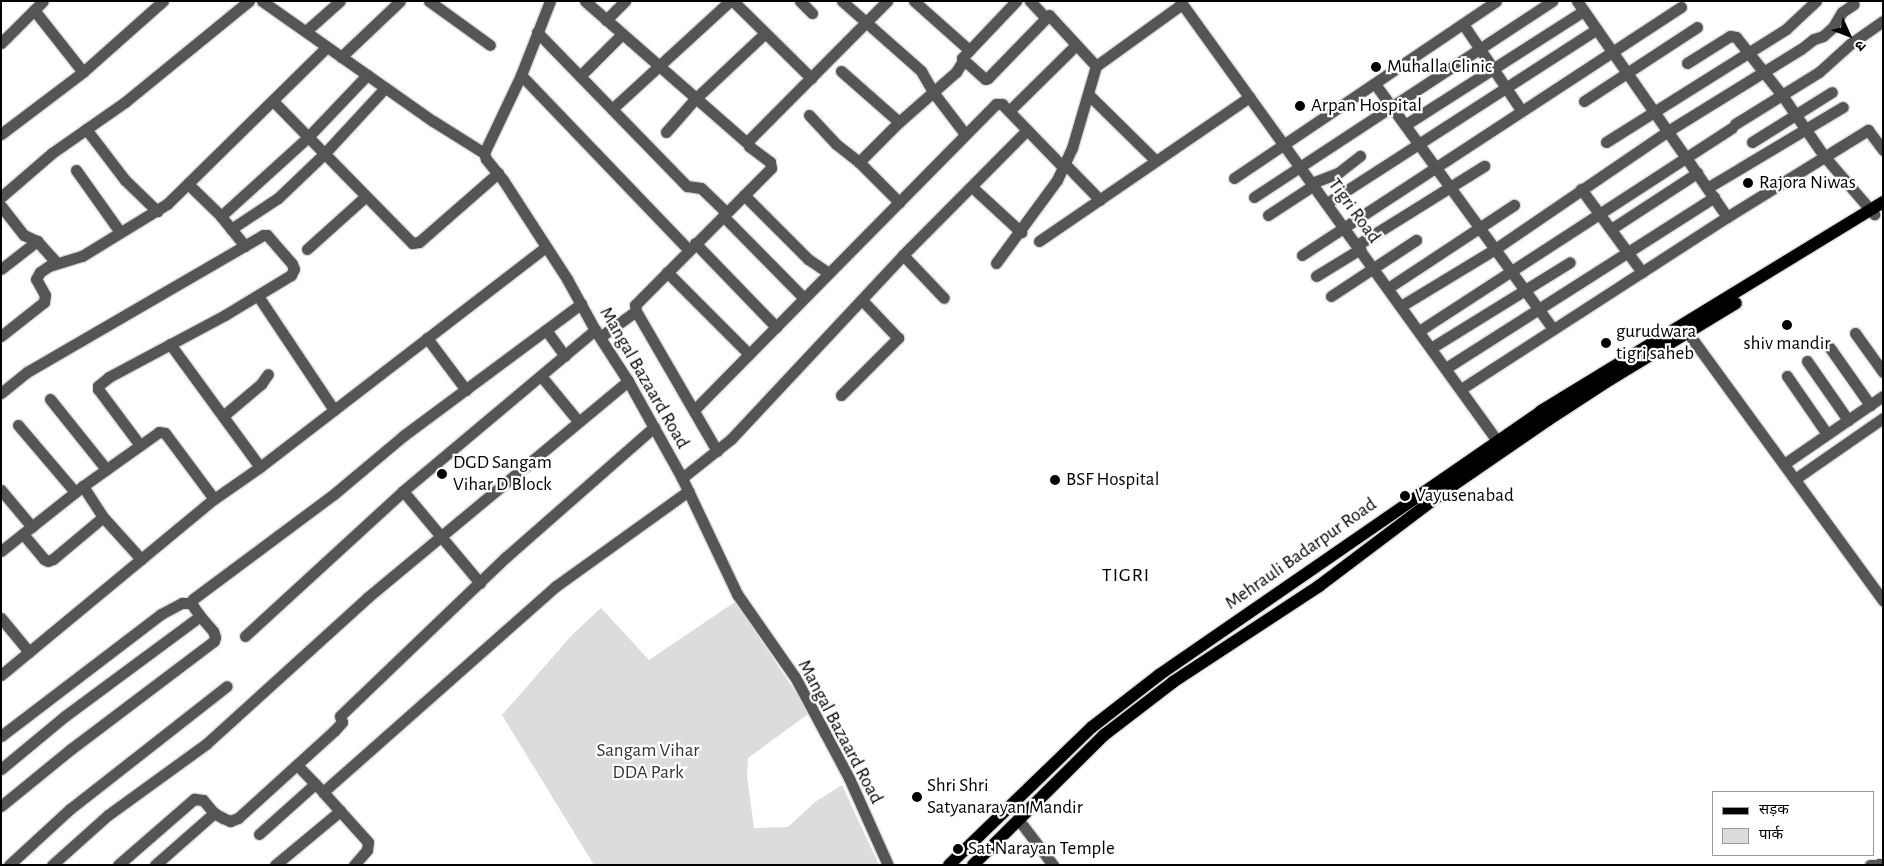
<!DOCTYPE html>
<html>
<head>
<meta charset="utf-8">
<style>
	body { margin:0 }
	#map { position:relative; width:1884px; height:866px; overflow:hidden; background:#fff; font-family:"Alegreya Sans","Noto Sans Devanagari",sans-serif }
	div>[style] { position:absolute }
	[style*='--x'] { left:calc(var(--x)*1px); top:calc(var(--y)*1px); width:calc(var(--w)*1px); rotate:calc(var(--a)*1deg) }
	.green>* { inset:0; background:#dcdcdc }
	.roads { filter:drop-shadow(1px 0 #dbdbdb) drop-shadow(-1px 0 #dbdbdb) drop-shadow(0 1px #dbdbdb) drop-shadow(0 -1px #dbdbdb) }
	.minor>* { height:11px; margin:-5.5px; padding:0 5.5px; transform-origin:5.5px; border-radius:5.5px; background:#555 }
	.major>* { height:12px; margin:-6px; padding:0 6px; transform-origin:6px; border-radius:6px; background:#000 }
	.dots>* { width:14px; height:14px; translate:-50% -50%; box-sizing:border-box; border:2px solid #fff; border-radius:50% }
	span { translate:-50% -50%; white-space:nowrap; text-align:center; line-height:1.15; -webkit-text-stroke:4.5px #fff; paint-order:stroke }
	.poi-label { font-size:19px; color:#000 }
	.left { translate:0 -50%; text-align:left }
	.street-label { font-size:19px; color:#000 }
	.park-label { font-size:19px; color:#333 }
	.neighbourhood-label { font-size:20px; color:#000; letter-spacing:1px }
	.frame { position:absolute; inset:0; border:2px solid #000; pointer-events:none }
	.legend { position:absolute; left:1712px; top:791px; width:162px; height:65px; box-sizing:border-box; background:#fff; border:1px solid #999; margin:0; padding:6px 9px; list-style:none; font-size:15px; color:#000 }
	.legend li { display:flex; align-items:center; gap:10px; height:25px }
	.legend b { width:25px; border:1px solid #999 }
	.north { position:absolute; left:1824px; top:10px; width:50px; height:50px; -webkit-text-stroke:4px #fff; paint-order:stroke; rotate:133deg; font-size:14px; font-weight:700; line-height:20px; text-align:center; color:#000 }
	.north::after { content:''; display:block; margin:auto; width:18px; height:22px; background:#000; clip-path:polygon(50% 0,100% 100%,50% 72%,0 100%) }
</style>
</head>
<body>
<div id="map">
	<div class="green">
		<i style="clip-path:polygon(735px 602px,801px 700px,808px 714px,748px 758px,747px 776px,754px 828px,788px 827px,815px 802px,842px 785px,879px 865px,594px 865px,502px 715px,572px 635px,601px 608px,649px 660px)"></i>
	</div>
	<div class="roads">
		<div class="minor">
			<i style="--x:262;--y:1;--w:209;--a:35.1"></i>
			<i style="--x:433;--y:121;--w:60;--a:32.1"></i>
			<i style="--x:484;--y:153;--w:6;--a:72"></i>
			<i style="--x:486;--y:159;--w:27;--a:51"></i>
			<i style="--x:503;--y:180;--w:118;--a:57.1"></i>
			<i style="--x:567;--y:279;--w:58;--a:61.2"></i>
			<i style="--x:595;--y:330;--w:61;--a:57.1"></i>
			<i style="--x:628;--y:381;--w:111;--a:60.9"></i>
			<i style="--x:682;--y:478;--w:128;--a:64.6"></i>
			<i style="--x:737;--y:594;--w:101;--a:55.1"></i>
			<i style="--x:795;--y:677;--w:64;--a:61.8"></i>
			<i style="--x:825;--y:733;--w:51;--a:61.9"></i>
			<i style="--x:849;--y:778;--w:95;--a:65.9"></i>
			<i style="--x:429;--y:1;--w:75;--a:35.8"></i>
			<i style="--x:585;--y:1;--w:215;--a:41.2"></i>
			<i style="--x:733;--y:1;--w:110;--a:44.6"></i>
			<i style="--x:800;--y:1;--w:17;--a:45"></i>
			<i style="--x:842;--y:1;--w:106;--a:41.5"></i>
			<i style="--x:921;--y:71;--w:24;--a:60"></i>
			<i style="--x:933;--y:92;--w:53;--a:52.7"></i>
			<i style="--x:914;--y:1;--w:74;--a:41.7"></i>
			<i style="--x:1030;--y:1;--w:23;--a:47"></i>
			<i style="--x:1180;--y:1;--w:544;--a:54.21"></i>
			<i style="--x:1577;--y:1;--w:263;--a:55.2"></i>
			<i style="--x:34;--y:10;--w:79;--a:51.7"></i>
			<i style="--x:606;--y:20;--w:27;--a:-45"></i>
			<i style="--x:1463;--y:24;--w:104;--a:56"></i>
			<i style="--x:306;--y:31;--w:45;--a:-41.4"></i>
			<i style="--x:537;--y:32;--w:215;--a:45.8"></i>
			<i style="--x:687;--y:186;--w:14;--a:8"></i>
			<i style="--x:701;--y:188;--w:35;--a:44"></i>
			<i style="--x:1;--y:43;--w:59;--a:-45"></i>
			<i style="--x:341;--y:57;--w:81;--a:-43.5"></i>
			<i style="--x:1687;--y:63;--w:51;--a:-32.1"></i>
			<i style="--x:1730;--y:36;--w:6;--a:9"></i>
			<i style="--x:1736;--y:37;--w:74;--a:51.6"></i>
			<i style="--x:1782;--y:95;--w:74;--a:55.5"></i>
			<i style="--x:1824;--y:156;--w:77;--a:49.2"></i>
			<i style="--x:1096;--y:66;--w:106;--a:-35.8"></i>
			<i style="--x:841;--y:71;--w:77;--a:41.3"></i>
			<i style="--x:521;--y:75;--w:243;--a:46.2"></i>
			<i style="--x:580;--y:76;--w:59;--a:-45"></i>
			<i style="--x:1375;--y:84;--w:303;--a:54"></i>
			<i style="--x:1088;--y:94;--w:95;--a:44.6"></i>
			<i style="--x:273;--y:101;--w:199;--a:45.6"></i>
			<i style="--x:412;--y:243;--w:7;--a:-8"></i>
			<i style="--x:419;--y:242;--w:105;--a:-41.1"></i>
			<i style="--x:1584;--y:101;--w:135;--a:-33.2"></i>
			<i style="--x:612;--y:109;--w:160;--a:-42.5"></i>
			<i style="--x:1009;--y:111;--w:94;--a:-44.6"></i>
			<i style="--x:809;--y:115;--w:40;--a:47"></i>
			<i style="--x:836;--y:144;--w:29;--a:38"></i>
			<i style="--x:859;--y:162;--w:57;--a:45"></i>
			<i style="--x:1735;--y:124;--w:99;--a:-31.8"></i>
			<i style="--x:1819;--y:72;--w:42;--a:-42.1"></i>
			<i style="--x:1850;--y:44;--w:40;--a:-34.9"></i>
			<i style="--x:1405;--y:125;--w:211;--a:-32.6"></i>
			<i style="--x:86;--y:129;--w:64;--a:52.6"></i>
			<i style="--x:125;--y:180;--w:45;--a:44.1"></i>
			<i style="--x:666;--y:132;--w:44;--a:-48.7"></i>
			<i style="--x:695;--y:99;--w:96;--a:-43.3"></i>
			<i style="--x:1;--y:134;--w:103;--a:-37.1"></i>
			<i style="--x:83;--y:72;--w:107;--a:-41.6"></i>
			<i style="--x:1606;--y:142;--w:213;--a:-32.1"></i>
			<i style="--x:1786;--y:29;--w:41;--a:-43"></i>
			<i style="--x:1752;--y:142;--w:94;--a:-32"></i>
			<i style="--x:484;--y:153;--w:86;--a:-64.6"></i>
			<i style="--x:521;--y:75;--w:79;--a:-68.6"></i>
			<i style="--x:859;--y:162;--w:57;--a:-45"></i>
			<i style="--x:899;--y:122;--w:76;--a:-41.3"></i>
			<i style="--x:956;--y:72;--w:13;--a:-58"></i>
			<i style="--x:1065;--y:164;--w:50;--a:45.8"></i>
			<i style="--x:76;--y:170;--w:76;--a:54.6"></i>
			<i style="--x:1234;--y:178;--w:316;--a:-34"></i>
			<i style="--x:1312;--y:183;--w:28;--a:-21"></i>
			<i style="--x:1338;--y:173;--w:28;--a:-38"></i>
			<i style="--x:188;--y:184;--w:46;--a:44.1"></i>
			<i style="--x:972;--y:187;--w:67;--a:42.6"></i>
			<i style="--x:1707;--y:188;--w:158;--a:-30.8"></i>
			<i style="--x:1581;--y:189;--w:103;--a:53.7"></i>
			<i style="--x:744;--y:195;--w:91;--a:45"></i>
			<i style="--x:808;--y:259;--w:25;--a:34"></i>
			<i style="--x:1;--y:197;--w:67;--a:-40.8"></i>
			<i style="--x:52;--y:153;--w:89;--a:-34.9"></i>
			<i style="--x:125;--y:102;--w:160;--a:-39.2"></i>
			<i style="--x:1254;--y:197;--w:357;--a:-33.3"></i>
			<i style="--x:1327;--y:203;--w:321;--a:-32.8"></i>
			<i style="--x:1;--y:206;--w:37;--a:52"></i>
			<i style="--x:24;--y:235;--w:14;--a:25"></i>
			<i style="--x:1268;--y:215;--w:55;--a:-33.1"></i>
			<i style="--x:723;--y:216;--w:115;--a:45.4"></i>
			<i style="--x:231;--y:229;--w:56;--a:-33.4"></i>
			<i style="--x:278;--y:198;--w:64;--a:-43.7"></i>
			<i style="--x:324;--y:154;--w:90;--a:-47.3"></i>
			<i style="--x:1611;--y:229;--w:103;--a:-33.1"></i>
			<i style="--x:1039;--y:241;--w:255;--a:-34.4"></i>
			<i style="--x:695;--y:243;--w:117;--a:46"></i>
			<i style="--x:1357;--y:245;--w:150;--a:-31.9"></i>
			<i style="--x:245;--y:246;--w:38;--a:-129"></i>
			<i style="--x:221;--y:216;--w:118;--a:-42.2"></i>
			<i style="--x:308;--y:137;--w:86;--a:-46.4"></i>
			<i style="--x:307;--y:249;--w:78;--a:-41.9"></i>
			<i style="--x:903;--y:255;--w:59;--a:46.4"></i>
			<i style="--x:1302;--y:255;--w:453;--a:-33.2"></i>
			<i style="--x:996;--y:263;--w:103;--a:-53.7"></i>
			<i style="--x:1057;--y:180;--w:35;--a:-65"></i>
			<i style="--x:1072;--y:148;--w:85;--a:-73.7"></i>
			<i style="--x:1096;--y:66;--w:69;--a:-132.7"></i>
			<i style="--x:1049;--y:15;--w:88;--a:134.1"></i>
			<i style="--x:988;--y:78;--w:3;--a:162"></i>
			<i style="--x:985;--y:79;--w:31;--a:-138"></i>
			<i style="--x:962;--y:58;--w:79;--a:-46.5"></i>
			<i style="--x:1;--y:269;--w:46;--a:-37.9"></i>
			<i style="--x:37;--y:241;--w:30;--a:48"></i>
			<i style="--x:667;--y:272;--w:116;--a:45"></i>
			<i style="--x:1316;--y:276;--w:52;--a:-31.5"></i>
			<i style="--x:1388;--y:288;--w:151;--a:-33.4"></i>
			<i style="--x:258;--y:296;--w:137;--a:56.3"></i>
			<i style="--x:1331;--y:296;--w:102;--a:-33.4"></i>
			<i style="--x:1401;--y:306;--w:110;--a:-31.2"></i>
			<i style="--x:1495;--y:249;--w:209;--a:-34.3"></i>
			<i style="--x:1668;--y:131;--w:156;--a:-31.7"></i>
			<i style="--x:1801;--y:49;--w:16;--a:-38"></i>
			<i style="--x:1814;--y:39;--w:9;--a:-18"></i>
			<i style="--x:1823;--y:36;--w:13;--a:-42"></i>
			<i style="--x:1833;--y:27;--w:17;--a:-59"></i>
			<i style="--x:1842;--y:12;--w:14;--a:-34"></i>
			<i style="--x:546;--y:330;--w:32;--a:54"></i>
			<i style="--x:1419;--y:331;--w:373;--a:-33"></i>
			<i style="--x:1688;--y:333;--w:331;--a:53.9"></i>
			<i style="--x:1855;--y:333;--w:48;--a:54.3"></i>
			<i style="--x:1;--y:336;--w:55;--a:-38.3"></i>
			<i style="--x:44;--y:302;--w:7;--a:-82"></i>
			<i style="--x:45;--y:295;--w:18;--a:-119"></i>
			<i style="--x:36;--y:279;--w:8;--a:-60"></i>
			<i style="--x:40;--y:272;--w:11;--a:-34"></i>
			<i style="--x:49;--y:266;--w:34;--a:-17"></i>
			<i style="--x:82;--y:256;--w:100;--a:-31.5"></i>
			<i style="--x:167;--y:204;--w:224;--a:-44.5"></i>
			<i style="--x:600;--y:337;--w:44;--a:-35.8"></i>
			<i style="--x:427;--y:338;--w:65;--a:53.1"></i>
			<i style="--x:170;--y:344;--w:152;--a:53.8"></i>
			<i style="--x:1431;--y:348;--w:163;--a:-31.7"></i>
			<i style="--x:1830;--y:348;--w:70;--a:54.9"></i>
			<i style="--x:1807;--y:361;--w:72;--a:55.2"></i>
			<i style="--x:1446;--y:368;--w:318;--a:-32.5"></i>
			<i style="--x:541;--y:376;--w:58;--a:50.6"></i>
			<i style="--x:1787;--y:376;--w:70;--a:55.4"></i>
			<i style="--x:1461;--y:389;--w:317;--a:-32.9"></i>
			<i style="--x:1727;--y:217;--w:166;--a:-31.7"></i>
			<i style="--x:1868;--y:130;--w:25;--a:53"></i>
			<i style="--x:1;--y:393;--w:33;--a:-39"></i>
			<i style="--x:27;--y:372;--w:273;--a:-30.1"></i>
			<i style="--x:263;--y:235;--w:4;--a:0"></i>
			<i style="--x:267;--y:235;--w:38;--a:49"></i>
			<i style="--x:292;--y:264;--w:5;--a:68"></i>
			<i style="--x:294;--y:269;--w:7;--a:117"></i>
			<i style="--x:291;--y:275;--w:77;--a:148.8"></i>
			<i style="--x:225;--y:315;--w:132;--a:151.9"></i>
			<i style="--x:109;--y:377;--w:14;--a:141"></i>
			<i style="--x:98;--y:386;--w:3;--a:90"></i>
			<i style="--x:98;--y:389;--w:69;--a:53.3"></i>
			<i style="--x:841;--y:395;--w:81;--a:-45"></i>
			<i style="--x:898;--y:338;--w:52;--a:-133.5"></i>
			<i style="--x:50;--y:399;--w:90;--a:51.3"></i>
			<i style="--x:694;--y:410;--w:430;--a:-45.4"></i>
			<i style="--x:996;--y:104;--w:6;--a:0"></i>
			<i style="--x:1002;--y:104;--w:88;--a:45.9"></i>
			<i style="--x:223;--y:416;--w:50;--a:-40.1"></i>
			<i style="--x:261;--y:384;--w:12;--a:-55"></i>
			<i style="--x:18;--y:425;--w:88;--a:49.6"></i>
			<i style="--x:717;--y:451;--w:162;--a:-120.1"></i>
			<i style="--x:636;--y:311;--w:6;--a:-99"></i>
			<i style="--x:635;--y:305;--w:193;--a:-45.2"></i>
			<i style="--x:771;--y:168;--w:6;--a:-99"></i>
			<i style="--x:770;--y:162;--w:26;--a:-143"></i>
			<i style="--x:749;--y:146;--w:6;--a:-90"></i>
			<i style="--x:749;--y:140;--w:196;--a:-45.2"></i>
			<i style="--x:1784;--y:464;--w:120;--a:-34.5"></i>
			<i style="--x:682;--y:478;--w:63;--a:-38.5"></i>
			<i style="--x:731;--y:439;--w:252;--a:-46.9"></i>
			<i style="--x:903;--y:255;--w:176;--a:-45.2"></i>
			<i style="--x:1795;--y:479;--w:107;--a:-34.7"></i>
			<i style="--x:1;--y:490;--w:48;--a:50"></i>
			<i style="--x:403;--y:491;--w:120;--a:50.1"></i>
			<i style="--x:103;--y:517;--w:57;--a:47.9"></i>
			<i style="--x:23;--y:534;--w:33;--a:50"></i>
			<i style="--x:44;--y:559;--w:4;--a:27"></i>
			<i style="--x:48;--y:561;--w:5;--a:-22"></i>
			<i style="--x:53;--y:559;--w:65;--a:-40"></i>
			<i style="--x:103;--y:517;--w:37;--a:-123"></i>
			<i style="--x:1;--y:551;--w:105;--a:-38.4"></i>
			<i style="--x:83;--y:486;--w:93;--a:-35.4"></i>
			<i style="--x:159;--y:432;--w:6;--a:9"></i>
			<i style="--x:165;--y:433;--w:82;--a:53.4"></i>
			<i style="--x:1;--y:618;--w:44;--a:50.5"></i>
			<i style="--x:245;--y:636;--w:214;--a:-42.5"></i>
			<i style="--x:403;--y:491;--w:251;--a:-40"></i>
			<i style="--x:1;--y:675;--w:276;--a:-39.6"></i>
			<i style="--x:214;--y:499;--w:56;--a:-34.8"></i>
			<i style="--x:260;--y:467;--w:361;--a:-37.6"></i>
			<i style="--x:1;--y:736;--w:201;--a:-37.3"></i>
			<i style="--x:161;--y:614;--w:24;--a:-28"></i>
			<i style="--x:182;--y:603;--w:9;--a:0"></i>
			<i style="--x:297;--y:765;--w:33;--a:46"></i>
			<i style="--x:1;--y:769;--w:83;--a:-39.6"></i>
			<i style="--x:65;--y:716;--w:168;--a:-36.5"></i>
			<i style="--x:200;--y:616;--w:16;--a:-125"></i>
			<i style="--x:191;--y:603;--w:4;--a:-63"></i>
			<i style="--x:193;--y:599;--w:176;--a:-36.7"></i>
			<i style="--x:334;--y:494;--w:90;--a:-40"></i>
			<i style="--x:403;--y:436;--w:222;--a:-36.6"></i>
			<i style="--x:1;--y:806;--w:90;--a:-39.2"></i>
			<i style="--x:71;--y:749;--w:179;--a:-37.1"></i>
			<i style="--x:214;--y:641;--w:4;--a:-76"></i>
			<i style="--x:215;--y:637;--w:6;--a:-108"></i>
			<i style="--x:213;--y:631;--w:20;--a:-131"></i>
			<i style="--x:1018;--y:819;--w:58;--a:52.7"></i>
			<i style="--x:259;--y:834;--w:75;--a:-41.8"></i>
			<i style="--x:9;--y:865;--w:83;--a:-42.6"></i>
			<i style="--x:70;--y:809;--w:199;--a:-38.1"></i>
			<i style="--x:52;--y:865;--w:75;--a:-41.8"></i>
			<i style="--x:108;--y:815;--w:121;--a:-35.9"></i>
			<i style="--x:206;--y:744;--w:219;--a:-42.2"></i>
			<i style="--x:368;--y:597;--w:338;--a:-39.7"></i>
			<i style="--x:118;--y:865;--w:101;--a:-41"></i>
			<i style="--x:194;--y:799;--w:9;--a:6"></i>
			<i style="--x:203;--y:800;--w:17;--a:50"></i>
			<i style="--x:214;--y:813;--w:10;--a:29"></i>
			<i style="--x:223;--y:818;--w:8;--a:23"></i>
			<i style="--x:230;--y:821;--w:9;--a:-21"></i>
			<i style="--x:238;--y:818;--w:130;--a:-42.2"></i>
			<i style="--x:334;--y:731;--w:12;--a:-48"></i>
			<i style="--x:342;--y:722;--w:6;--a:-108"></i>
			<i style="--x:340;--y:716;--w:230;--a:-43.8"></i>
			<i style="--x:506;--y:557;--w:197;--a:-41.3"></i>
			<i style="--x:155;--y:865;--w:79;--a:-41.4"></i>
			<i style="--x:275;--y:865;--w:85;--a:-39.7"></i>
			<i style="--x:354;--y:865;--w:20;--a:-49"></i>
			<i style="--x:367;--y:850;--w:8;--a:-83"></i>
			<i style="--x:368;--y:842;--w:67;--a:-132"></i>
			<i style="--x:323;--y:792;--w:311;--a:-41.5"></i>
			<i style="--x:556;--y:586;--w:163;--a:-35.7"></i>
			<i style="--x:1870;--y:865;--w:13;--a:-4"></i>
		</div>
		<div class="major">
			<i style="--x:949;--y:865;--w:199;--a:-44"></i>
			<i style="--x:1092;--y:727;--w:85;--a:-37.8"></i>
			<i style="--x:1159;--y:675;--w:464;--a:-34.6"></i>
			<i style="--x:1541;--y:411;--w:401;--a:-31.4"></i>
			<i style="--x:973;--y:865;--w:185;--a:-44.8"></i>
			<i style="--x:1104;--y:735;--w:87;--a:-37.5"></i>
			<i style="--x:1173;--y:682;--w:175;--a:-33.3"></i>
			<i style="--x:1319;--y:586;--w:163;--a:-37"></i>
			<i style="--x:1449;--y:488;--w:120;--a:-34.5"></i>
			<i style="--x:1548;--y:420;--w:75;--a:-33.1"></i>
			<i style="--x:1611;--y:379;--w:146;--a:-31.3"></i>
		</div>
	</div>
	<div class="dots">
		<i style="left:1376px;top:67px;background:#000"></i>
		<i style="left:1300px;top:106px;background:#000"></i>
		<i style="left:1748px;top:183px;background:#000"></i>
		<i style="left:1787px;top:325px;background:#000"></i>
		<i style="left:1606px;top:343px;background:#000"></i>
		<i style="left:442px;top:474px;background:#000"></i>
		<i style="left:1055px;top:480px;background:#000"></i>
		<i style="left:1405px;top:496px;background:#000"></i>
		<i style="left:917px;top:797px;background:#000"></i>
		<i style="left:958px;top:849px;background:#000"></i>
	</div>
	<div class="poi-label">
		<span class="left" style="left:1387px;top:67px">Muhalla Clinic</span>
		<span class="left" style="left:1311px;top:106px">Arpan Hospital</span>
		<span class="left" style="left:1759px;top:183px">Rajora Niwas</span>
		<span class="left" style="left:1616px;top:343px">gurudwara<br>tigri saheb</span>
		<span style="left:1787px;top:344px">shiv mandir</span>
		<span class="left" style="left:453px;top:474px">DGD Sangam<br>Vihar D Block</span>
		<span class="left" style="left:1066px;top:480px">BSF Hospital</span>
		<span class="left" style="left:1415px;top:496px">Vayusenabad</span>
		<span class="left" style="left:927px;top:797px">Shri Shri<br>Satyanarayan Mandir</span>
		<span class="left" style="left:968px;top:849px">Sat Narayan Temple</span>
	</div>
	<div class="street-label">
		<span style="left:1354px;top:211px;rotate:54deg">Tigri Road</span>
		<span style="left:644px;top:378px;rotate:60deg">Mangal Bazaard Road</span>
		<span style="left:1301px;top:554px;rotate:-35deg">Mehrauli Badarpur Road</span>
		<span style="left:840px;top:732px;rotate:62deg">Mangal Bazaard Road</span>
	</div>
	<div class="park-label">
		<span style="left:648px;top:762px">Sangam Vihar<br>DDA Park</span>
	</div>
	<div class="neighbourhood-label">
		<span style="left:1126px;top:575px">TIGRI</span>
	</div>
	<div class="frame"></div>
	<ul class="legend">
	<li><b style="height:6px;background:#000"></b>सड़क</li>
	<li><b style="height:14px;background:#dcdcdc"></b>पार्क</li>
	</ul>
	<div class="north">उ</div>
</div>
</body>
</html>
